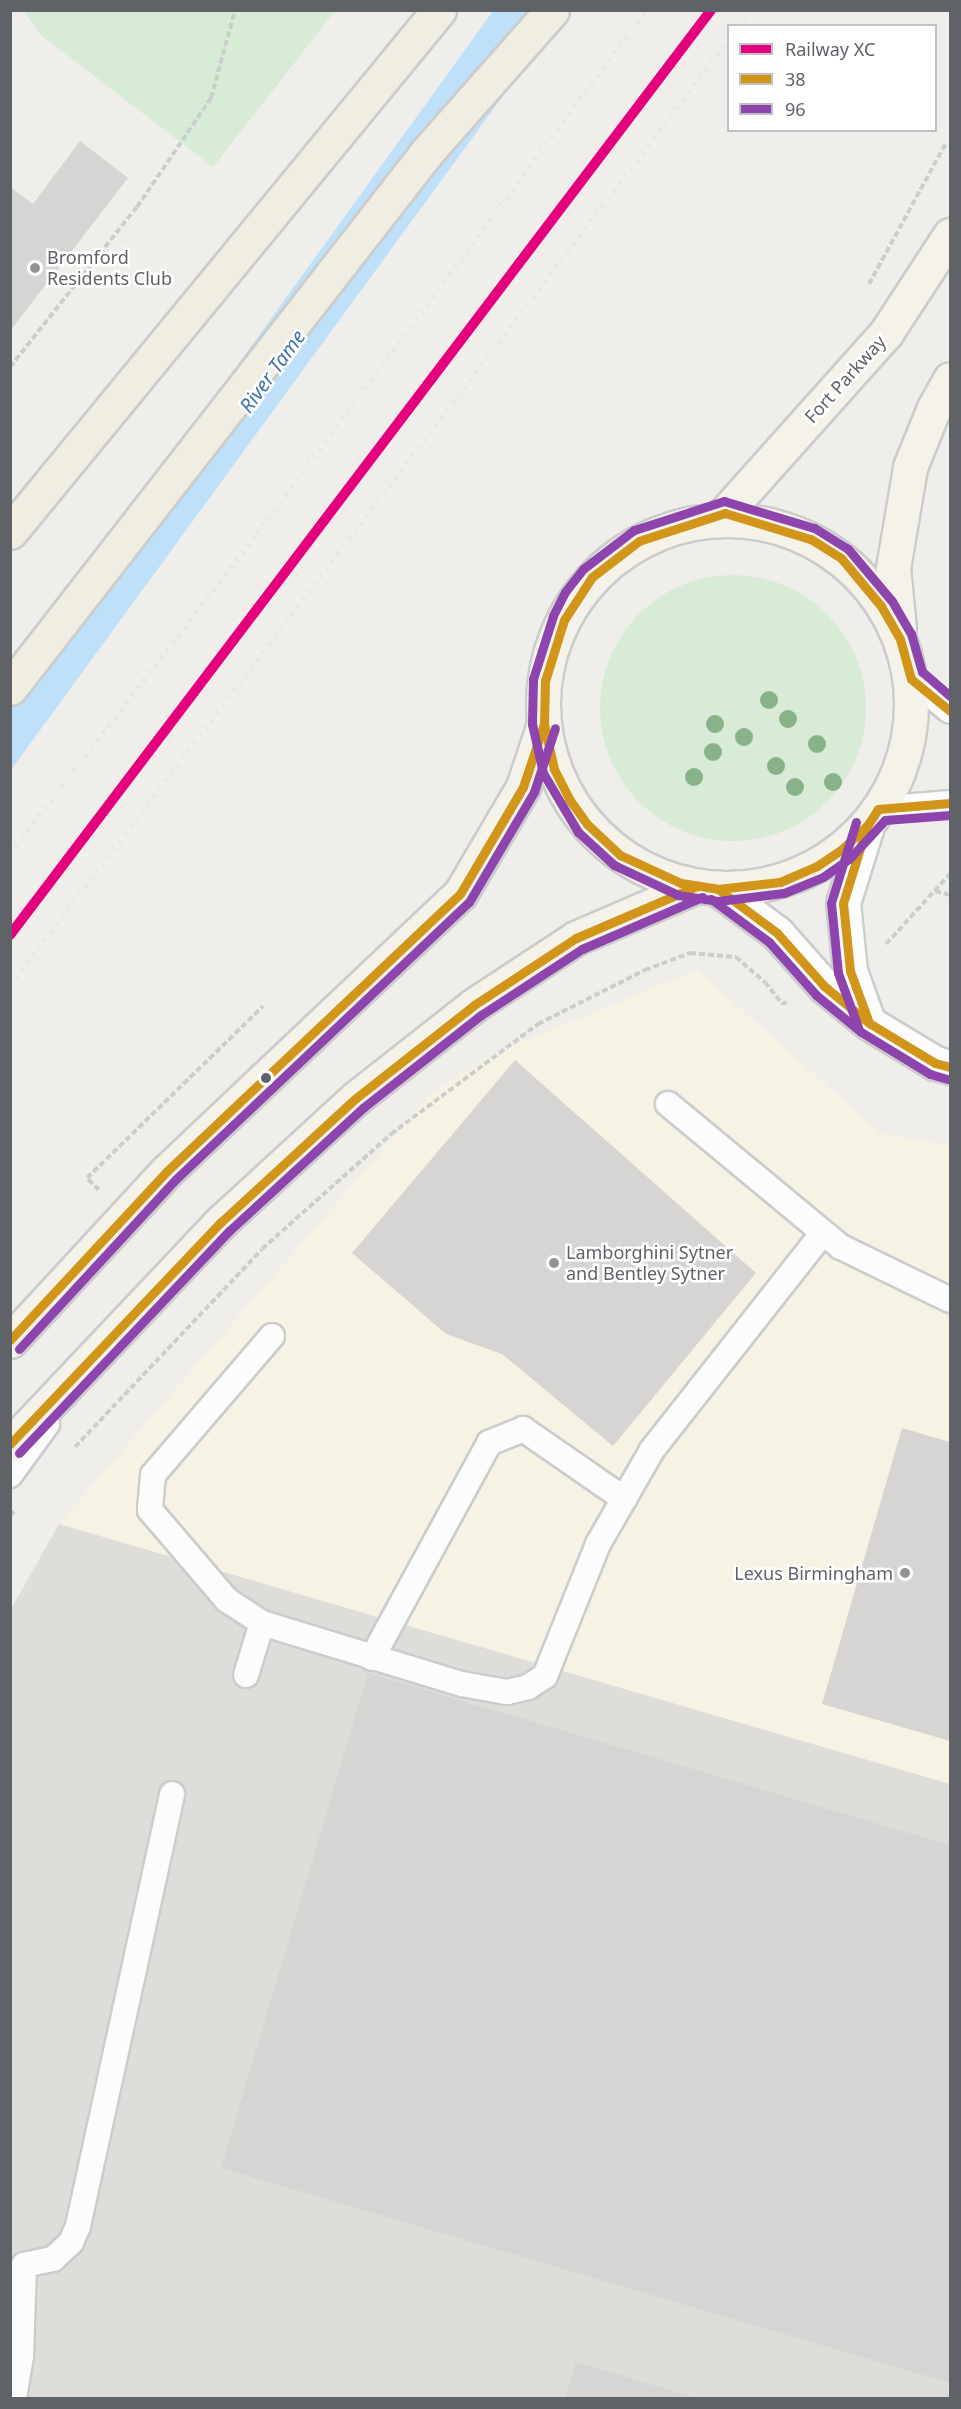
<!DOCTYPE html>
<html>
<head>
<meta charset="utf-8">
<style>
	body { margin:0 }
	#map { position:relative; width:961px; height:2409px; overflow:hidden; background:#efeeea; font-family:"Noto Sans",sans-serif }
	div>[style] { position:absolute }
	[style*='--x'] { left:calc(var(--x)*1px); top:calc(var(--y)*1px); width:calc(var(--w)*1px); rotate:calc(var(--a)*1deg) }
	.commercial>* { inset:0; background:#f7f3e4 }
	.industrial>* { inset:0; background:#dfddda }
	.green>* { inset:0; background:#d8ebd6 }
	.round { border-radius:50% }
	.water>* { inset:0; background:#bfe0f9 }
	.building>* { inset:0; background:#d6d5d3 }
	.path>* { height:4px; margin-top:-2px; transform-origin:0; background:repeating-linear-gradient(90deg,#cacfcc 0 6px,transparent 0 9px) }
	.roads { filter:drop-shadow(2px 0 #cbcccc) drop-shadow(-2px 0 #cbcccc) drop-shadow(0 2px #cbcccc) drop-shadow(0 -2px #cbcccc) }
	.service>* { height:24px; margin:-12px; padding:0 12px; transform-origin:12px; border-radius:12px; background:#fdfcfc }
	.minor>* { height:33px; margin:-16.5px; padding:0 16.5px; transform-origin:16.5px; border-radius:16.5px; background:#fdfcfc }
	.primary>* { height:33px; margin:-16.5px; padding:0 16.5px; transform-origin:16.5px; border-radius:16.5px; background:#f4f2e9 }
	.primary>.ring { margin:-16.5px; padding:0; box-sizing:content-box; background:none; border:33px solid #f4f2e9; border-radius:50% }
	.motorway>* { height:33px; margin:-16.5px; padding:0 16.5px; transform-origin:16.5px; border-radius:16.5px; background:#f0ede3 }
	.rail>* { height:4.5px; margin-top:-2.25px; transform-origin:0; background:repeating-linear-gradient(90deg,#e4e4e4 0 1.5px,transparent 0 9.5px) }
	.bus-1>* { height:9px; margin:-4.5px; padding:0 4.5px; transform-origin:4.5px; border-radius:4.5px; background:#d1951a }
	.bus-2>* { height:9px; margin:-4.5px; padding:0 4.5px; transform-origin:4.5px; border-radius:4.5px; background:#8e44ad }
	.rail-1>* { height:10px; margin:-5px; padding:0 5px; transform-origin:5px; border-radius:5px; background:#e5007d }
	.trees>* { width:18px; height:18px; margin:-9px; border-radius:50%; background:#88b388 }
	.dots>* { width:16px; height:16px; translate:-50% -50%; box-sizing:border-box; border:3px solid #fff; border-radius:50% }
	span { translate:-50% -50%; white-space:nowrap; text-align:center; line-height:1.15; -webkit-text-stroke:5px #fff; paint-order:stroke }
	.poi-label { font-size:18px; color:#5f6368 }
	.left { translate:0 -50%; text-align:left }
	.right { translate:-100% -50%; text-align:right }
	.street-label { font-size:18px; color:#5f6368 }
	.water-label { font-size:20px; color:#4174aa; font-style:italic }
	.frame { position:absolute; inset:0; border:12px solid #5f6368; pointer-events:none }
	.legend { position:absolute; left:727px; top:24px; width:210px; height:108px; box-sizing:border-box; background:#fff; border:2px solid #bfc1c3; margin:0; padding:8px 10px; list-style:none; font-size:18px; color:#5f6368 }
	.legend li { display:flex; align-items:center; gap:12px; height:30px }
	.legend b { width:30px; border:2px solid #bfc1c3 }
</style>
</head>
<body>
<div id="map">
	<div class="commercial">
		<i style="clip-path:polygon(697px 970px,880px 1133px,950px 1146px,950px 1784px,59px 1524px,431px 1094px,497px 1052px)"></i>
	</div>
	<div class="industrial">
		<i style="clip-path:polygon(59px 1524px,950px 1784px,950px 2398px,11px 2398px,11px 1609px)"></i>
	</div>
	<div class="green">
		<i style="clip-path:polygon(23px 11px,335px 11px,213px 167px,42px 36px)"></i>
		<i class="round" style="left:600px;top:575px;width:266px;height:266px"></i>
	</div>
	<div class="water">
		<i style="clip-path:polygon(493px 11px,565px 11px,11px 770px,11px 679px)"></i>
	</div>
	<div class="building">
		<i style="clip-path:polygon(80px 141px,128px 178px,10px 331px,10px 187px,33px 204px)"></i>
		<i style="clip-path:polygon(515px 1060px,756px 1273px,613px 1446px,502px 1354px,446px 1334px,352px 1253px)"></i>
		<i style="clip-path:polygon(902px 1428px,950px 1442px,950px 1741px,822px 1704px)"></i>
		<i style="clip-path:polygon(368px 1673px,950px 1845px,950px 2383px,221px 2168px)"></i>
		<i style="clip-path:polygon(576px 2362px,697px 2398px,565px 2398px)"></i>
	</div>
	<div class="path">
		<i style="--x:869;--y:284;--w:161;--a:-61.4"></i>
		<i style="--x:10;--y:367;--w:204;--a:-51.6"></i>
		<i style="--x:137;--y:207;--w:132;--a:-55.8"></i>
		<i style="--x:211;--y:98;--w:91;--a:-74.7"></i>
		<i style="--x:935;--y:891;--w:16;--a:15"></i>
		<i style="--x:886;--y:944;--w:95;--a:-47.6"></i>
		<i style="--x:99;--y:1190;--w:17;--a:-135"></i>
		<i style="--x:87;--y:1178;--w:246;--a:-44.3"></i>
		<i style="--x:75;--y:1447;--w:272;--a:-46.6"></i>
		<i style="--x:262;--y:1249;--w:173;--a:-41.7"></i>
		<i style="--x:391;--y:1134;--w:184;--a:-36.8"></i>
		<i style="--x:538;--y:1024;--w:120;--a:-26.8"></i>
		<i style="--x:645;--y:970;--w:48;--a:-20.7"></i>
		<i style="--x:690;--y:953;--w:46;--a:5"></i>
		<i style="--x:736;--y:957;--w:38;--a:41"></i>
		<i style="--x:765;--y:982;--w:28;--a:52"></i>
		<i style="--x:782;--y:1004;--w:5;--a:-22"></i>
		<i style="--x:10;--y:1516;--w:9;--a:-49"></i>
	</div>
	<div class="roads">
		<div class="service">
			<i style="--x:911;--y:679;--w:50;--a:39.4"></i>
			<i style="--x:878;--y:809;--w:72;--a:-4.8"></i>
			<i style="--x:668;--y:1104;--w:224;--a:39.6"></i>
			<i style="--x:841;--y:1247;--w:121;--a:25.9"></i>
			<i style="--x:272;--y:1336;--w:183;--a:130.6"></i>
			<i style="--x:153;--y:1475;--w:35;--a:95"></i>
			<i style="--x:150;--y:1510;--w:118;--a:49.5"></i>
			<i style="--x:227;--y:1600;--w:42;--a:33.3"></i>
			<i style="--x:262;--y:1623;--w:209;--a:17"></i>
			<i style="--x:462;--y:1684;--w:46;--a:10.1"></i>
			<i style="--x:507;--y:1692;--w:22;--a:-13"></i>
			<i style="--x:528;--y:1687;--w:20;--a:-33"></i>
			<i style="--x:545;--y:1676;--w:142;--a:-68.1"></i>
			<i style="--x:598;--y:1544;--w:108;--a:-60.1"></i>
			<i style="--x:652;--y:1450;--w:276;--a:-51.8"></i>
			<i style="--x:10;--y:1475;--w:63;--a:-54"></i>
			<i style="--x:372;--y:1658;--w:245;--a:-61.4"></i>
			<i style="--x:489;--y:1443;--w:37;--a:-22"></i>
			<i style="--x:523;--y:1429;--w:123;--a:34.7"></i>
			<i style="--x:246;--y:1675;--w:54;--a:-72.9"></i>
			<i style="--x:14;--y:2398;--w:43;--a:-80.5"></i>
			<i style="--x:21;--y:2356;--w:91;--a:-88.1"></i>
			<i style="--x:24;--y:2265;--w:30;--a:-12"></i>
			<i style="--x:53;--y:2259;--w:25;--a:-43"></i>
			<i style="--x:71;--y:2242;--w:17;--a:-66"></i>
			<i style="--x:78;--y:2226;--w:442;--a:-77.7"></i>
		</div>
		<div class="minor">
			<i style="--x:867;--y:826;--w:81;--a:107.3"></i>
			<i style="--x:843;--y:903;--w:68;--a:84.1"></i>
			<i style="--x:850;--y:971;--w:53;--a:70.2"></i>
			<i style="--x:718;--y:889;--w:74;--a:36.7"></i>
			<i style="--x:777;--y:933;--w:71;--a:48.4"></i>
			<i style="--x:824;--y:986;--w:58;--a:39.4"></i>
			<i style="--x:869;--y:1023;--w:77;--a:31.2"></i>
			<i style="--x:935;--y:1063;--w:16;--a:15"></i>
		</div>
		<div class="primary">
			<i style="--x:725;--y:513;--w:241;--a:-48.2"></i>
			<i style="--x:886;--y:333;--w:117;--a:-56.9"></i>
			<i class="ring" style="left:543px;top:520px;width:335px;height:335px"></i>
			<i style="--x:899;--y:628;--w:60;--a:-95.7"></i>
			<i style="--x:893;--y:568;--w:102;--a:-80.4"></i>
			<i style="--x:910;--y:467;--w:64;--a:-67.9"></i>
			<i style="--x:934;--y:408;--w:33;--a:-61"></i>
			<i style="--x:10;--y:1341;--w:231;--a:-47.3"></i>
			<i style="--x:167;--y:1171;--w:403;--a:-43.4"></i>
			<i style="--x:460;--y:894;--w:124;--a:-59.5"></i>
			<i style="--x:523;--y:787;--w:66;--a:-71.6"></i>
			<i style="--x:10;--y:1445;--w:307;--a:-46.6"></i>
			<i style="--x:221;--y:1222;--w:183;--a:-42.6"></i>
			<i style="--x:356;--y:1098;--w:150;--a:-38.2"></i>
			<i style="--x:474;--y:1005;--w:122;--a:-33.3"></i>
			<i style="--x:576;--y:938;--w:132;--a:-23.3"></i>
		</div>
		<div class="motorway">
			<i style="--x:10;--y:532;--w:676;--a:-50.59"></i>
			<i style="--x:10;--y:688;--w:679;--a:-52.12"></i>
			<i style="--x:427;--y:152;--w:189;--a:-48.6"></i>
		</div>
	</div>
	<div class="rail">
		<i style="--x:739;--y:26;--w:20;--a:-53"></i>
		<i style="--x:10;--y:853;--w:404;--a:-52.3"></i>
		<i style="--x:257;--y:533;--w:652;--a:-53.36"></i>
		<i style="--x:10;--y:985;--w:1187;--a:-52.77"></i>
	</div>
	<div class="bus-1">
		<i style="--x:950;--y:711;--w:50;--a:-140.6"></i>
		<i style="--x:911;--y:679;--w:41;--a:-105.4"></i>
		<i style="--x:900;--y:639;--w:38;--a:-120"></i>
		<i style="--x:881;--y:606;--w:62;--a:-129.8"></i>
		<i style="--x:841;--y:558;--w:36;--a:-148"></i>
		<i style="--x:810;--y:539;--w:89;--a:-163"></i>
		<i style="--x:725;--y:513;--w:90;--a:162"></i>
		<i style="--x:639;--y:541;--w:59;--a:142.5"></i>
		<i style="--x:592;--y:577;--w:51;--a:123.1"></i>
		<i style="--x:564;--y:620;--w:64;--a:107.3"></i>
		<i style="--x:545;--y:681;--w:43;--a:91.3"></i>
		<i style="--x:544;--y:724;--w:46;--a:77.5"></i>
		<i style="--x:554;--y:769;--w:34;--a:63"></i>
		<i style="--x:569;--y:799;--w:31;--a:54"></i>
		<i style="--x:587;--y:824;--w:45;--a:43.2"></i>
		<i style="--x:620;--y:855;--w:67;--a:24.7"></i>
		<i style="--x:681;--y:883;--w:37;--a:9"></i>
		<i style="--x:718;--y:889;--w:62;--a:-6.4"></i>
		<i style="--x:780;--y:882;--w:40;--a:-23.4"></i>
		<i style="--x:817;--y:866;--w:30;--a:-34"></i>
		<i style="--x:842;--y:849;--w:34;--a:-43"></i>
		<i style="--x:867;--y:826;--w:20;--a:-57"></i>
		<i style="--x:878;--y:809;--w:72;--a:-4.8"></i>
		<i style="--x:867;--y:826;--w:81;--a:107.3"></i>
		<i style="--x:843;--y:903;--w:68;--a:84.1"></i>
		<i style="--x:850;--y:971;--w:55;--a:69.9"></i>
		<i style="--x:718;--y:889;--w:74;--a:36.7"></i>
		<i style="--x:777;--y:933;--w:71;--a:48.4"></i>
		<i style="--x:824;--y:986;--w:58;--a:39.4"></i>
		<i style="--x:869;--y:1023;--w:77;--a:31.2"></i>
		<i style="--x:935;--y:1063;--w:16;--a:15"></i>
		<i style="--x:10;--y:1340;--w:231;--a:-47.1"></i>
		<i style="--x:167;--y:1171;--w:403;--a:-43.4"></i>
		<i style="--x:460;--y:894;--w:124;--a:-59.5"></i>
		<i style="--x:523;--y:787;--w:66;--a:-71.6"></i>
		<i style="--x:10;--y:1444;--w:306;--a:-46.5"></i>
		<i style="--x:221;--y:1222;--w:183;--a:-42.6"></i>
		<i style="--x:356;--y:1098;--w:150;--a:-38.2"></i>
		<i style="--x:474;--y:1005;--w:122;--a:-33.3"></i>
		<i style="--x:576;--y:938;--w:132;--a:-23.3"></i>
	</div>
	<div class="bus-2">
		<i style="--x:950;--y:696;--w:37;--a:-139"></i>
		<i style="--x:922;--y:672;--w:40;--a:-106"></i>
		<i style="--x:911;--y:634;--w:39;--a:-120"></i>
		<i style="--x:891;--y:600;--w:67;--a:-130.1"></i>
		<i style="--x:848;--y:549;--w:40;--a:-148"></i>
		<i style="--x:814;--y:528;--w:94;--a:-163.3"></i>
		<i style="--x:724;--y:501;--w:95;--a:162.1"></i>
		<i style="--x:634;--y:530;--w:64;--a:142.6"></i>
		<i style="--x:583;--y:569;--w:29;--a:128"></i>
		<i style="--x:565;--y:592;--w:27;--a:117"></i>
		<i style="--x:553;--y:616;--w:66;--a:107.6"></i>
		<i style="--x:533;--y:679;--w:45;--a:91.3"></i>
		<i style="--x:532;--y:724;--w:50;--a:77.3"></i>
		<i style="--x:543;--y:773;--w:69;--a:59.3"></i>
		<i style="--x:578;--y:832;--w:49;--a:42.5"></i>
		<i style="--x:614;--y:865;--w:71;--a:25.1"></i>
		<i style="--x:678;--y:895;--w:40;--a:8.5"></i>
		<i style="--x:718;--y:901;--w:66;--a:-6.9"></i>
		<i style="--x:784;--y:893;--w:42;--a:-22.3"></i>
		<i style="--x:823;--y:877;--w:32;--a:-35"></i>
		<i style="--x:849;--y:859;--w:53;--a:-47.3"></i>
		<i style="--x:885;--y:820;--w:65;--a:-4.4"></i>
		<i style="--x:856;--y:822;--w:85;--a:107.2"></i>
		<i style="--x:831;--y:903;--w:70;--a:84.3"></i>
		<i style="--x:838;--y:973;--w:58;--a:69.7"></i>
		<i style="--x:711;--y:899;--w:72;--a:36.6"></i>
		<i style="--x:769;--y:942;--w:71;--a:48.4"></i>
		<i style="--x:816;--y:995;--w:58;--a:39.4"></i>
		<i style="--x:861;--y:1032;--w:81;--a:31.3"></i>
		<i style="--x:930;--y:1074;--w:18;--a:16"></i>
		<i style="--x:19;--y:1349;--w:231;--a:-47.3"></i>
		<i style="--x:176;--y:1179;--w:403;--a:-43.4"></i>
		<i style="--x:469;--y:902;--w:128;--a:-59.4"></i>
		<i style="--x:534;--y:792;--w:67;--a:-71.8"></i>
		<i style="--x:19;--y:1453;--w:306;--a:-46.6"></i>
		<i style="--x:229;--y:1231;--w:183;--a:-42.6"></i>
		<i style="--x:364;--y:1107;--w:149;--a:-38.2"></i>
		<i style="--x:481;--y:1015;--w:121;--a:-33.2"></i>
		<i style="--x:582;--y:949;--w:131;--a:-23.4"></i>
	</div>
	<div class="rail-1">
		<i style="--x:10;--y:935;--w:1161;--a:-52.84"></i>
	</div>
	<div class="trees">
		<i style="left:769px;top:700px"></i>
		<i style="left:788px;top:719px"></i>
		<i style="left:715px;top:724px"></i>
		<i style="left:744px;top:737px"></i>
		<i style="left:817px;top:744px"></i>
		<i style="left:713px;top:752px"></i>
		<i style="left:776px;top:766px"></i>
		<i style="left:694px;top:777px"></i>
		<i style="left:833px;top:782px"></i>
		<i style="left:795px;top:787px"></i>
	</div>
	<div class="dots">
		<i style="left:35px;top:268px;background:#919496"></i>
		<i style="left:266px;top:1078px;background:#5f6368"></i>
		<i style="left:554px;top:1263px;background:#919496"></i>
		<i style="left:905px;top:1573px;background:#919496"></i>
	</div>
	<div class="poi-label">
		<span class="left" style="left:47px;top:268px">Bromford<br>Residents Club</span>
		<span class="left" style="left:566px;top:1263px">Lamborghini Sytner<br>and Bentley Sytner</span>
		<span class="right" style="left:893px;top:1573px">Lexus Birmingham</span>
	</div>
	<div class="street-label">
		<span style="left:845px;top:379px;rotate:-48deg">Fort Parkway</span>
	</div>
	<div class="water-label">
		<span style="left:272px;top:371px;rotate:-54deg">River Tame</span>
	</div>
	<div class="frame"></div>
	<ul class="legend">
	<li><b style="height:8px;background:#e5007d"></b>Railway XC</li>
	<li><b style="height:8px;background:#d1951a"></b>38</li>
	<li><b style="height:8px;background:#8e44ad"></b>96</li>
	</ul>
</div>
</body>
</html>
